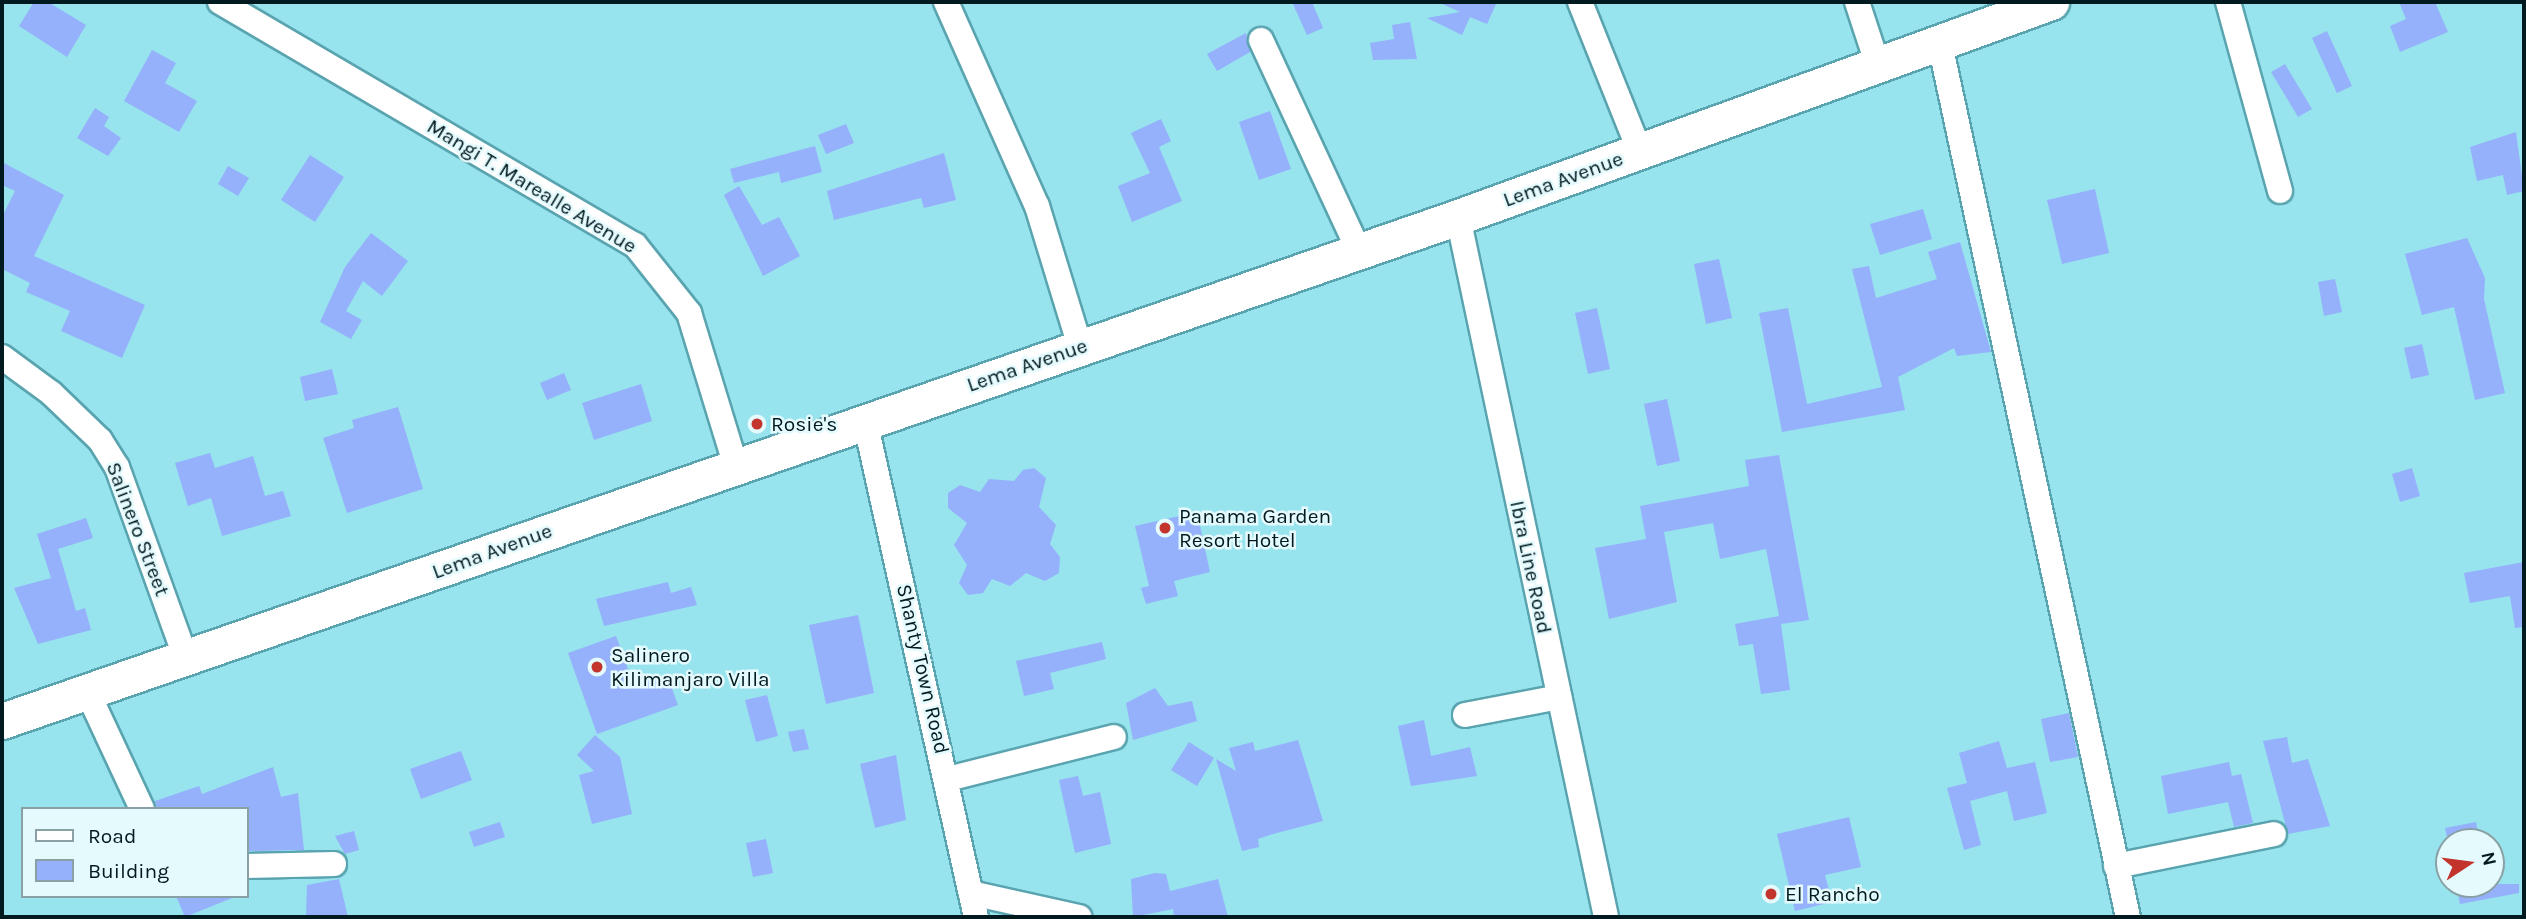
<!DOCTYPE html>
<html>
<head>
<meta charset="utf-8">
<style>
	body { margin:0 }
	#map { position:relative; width:2526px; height:919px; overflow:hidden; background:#97e3ee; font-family:Karla,sans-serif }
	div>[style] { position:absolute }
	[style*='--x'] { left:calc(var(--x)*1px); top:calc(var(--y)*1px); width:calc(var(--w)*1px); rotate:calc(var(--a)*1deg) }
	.building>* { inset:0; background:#95b1fb }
	.roads { filter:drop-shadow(2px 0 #59a4af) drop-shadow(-2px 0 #59a4af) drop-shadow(0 2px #59a4af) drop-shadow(0 -2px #59a4af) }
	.minor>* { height:24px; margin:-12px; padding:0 12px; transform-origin:12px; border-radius:12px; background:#fff }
	.secondary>* { height:35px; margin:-17.5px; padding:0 17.5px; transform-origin:17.5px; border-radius:17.5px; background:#fff }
	.dots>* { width:19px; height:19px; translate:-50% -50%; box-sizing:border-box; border:4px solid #e4fafd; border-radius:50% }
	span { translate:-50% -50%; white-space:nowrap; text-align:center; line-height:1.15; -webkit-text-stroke:5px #e4fafd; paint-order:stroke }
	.street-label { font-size:21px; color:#001a1f }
	.poi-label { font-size:21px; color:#001a1f }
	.left { translate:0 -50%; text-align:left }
	.frame { position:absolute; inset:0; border:4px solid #001a1f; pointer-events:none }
	.legend { position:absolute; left:21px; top:807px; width:228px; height:91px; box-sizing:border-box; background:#e4fafd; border:2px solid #89a0a4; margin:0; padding:9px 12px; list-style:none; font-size:21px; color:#001a1f }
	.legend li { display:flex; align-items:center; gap:14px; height:35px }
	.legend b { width:35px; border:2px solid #89a0a4 }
	.north { position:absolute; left:2435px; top:828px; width:70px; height:70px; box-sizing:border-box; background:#e4fafd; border:2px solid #89a0a4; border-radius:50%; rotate:77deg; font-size:19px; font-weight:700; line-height:28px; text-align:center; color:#001a1f }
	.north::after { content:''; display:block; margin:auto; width:24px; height:32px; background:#c2342c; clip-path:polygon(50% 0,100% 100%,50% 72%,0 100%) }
</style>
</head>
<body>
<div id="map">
	<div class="building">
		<i style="clip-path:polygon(34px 2px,48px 2px,86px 25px,67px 57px,19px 26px)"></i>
		<i style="clip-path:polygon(1292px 2px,1312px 2px,1323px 28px,1307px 35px)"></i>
		<i style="clip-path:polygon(1438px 2px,1497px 2px,1487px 24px,1470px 17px,1462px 35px,1427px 18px,1460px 12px)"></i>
		<i style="clip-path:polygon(2399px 2px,2435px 2px,2448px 32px,2400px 52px,2390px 26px,2406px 19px)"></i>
		<i style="clip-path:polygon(1410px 22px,1417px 59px,1373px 60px,1370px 43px,1394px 39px,1392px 25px)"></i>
		<i style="clip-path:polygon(2327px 31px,2352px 86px,2337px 93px,2312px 38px)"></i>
		<i style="clip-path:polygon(1246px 33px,1250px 52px,1217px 71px,1207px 54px)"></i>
		<i style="clip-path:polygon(152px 50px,176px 63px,165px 83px,197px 101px,179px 132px,124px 101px)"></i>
		<i style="clip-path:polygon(2285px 64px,2312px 109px,2298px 117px,2271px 72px)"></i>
		<i style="clip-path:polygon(95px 108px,109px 117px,104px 126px,121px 138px,108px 156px,77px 138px)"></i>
		<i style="clip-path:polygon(1270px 111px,1291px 169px,1259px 180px,1239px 122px)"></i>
		<i style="clip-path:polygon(1161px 119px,1171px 141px,1159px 147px,1182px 201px,1132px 222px,1118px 186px,1150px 173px,1131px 133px)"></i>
		<i style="clip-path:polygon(846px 124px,854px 143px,826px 154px,818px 135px)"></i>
		<i style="clip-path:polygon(2516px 132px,2524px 191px,2507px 195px,2503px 175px,2477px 181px,2470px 147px)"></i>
		<i style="clip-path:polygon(815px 146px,822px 172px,781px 183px,779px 172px,734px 183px,730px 169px)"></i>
		<i style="clip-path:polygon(944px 153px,956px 200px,924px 208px,921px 198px,834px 220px,827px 191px)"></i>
		<i style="clip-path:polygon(310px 155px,344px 177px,315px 222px,281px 200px)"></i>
		<i style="clip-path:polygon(2px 162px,64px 195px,34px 256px,145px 305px,122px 358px,61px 331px,70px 311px,26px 292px,30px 283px,2px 269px,2px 217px,15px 191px,2px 185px)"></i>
		<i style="clip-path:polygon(228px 166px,249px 178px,238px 196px,218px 184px)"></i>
		<i style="clip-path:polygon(739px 186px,762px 225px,779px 217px,800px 256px,763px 276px,724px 195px)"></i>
		<i style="clip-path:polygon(2095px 189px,2109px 253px,2062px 264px,2047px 200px)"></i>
		<i style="clip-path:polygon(1923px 209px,1932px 239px,1880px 255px,1870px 224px)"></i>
		<i style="clip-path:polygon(371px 233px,408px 261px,382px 296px,363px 281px,346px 311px,362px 320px,351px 339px,320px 322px,345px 267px)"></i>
		<i style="clip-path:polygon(2467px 238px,2485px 278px,2484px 299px,2505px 393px,2475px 400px,2454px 307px,2422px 315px,2405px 254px)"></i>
		<i style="clip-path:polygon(1960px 242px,1991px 352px,1957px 356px,1954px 348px,1898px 377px,1905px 410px,1782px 432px,1759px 313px,1788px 308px,1807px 404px,1882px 387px,1852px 269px,1869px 266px,1876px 298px,1937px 279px,1928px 252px)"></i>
		<i style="clip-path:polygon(1719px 259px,1732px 318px,1706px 324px,1694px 264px)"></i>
		<i style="clip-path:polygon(2335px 279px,2342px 312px,2324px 316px,2318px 282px)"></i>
		<i style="clip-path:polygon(1597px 308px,1610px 369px,1588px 374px,1575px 313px)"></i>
		<i style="clip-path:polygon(2422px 344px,2429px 375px,2411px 379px,2404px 348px)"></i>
		<i style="clip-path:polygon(332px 369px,338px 394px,305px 401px,300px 377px)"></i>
		<i style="clip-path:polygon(564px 373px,571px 390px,547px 400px,540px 383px)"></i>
		<i style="clip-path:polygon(641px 384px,652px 421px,594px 440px,582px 403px)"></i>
		<i style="clip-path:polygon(1667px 399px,1680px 461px,1657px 466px,1644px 404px)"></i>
		<i style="clip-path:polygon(398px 407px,423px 489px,347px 513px,323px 438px,354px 428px,352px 420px)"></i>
		<i style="clip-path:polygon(210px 453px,215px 468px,253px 456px,265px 496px,283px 491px,291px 516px,222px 536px,211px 498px,188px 506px,175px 463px)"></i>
		<i style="clip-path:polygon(1779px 455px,1809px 620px,1781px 624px,1790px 690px,1761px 694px,1753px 644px,1739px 646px,1735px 624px,1779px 616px,1766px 549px,1720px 559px,1713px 523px,1664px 532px,1677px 602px,1609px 619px,1595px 548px,1646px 539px,1640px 506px,1749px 486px,1745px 460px)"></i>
		<i style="clip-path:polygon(2412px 468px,2420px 496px,2400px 502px,2392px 474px)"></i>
		<i style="clip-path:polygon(1023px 470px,1034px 468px,1046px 478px,1039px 507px,1056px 525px,1050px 544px,1060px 557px,1059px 573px,1045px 581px,1026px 573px,1010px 586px,992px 579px,983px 593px,968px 595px,959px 583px,967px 565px,954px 545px,967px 523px,948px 508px,948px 493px,960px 485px,980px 492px,989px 479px,1014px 481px)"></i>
		<i style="clip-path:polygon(1197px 512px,1210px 572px,1174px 581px,1178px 596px,1146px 604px,1141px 588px,1149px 586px,1135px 526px)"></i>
		<i style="clip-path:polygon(86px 518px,93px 538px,58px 549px,76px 611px,85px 608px,91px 630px,38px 644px,14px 588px,51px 578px,37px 534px)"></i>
		<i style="clip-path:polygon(2524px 562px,2524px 627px,2515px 628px,2510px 596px,2470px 603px,2464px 573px)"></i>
		<i style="clip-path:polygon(668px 582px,671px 593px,691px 587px,697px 605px,604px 626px,596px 599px)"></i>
		<i style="clip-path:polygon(858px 615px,874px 693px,826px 704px,809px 625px)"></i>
		<i style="clip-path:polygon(616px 636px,634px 686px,667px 675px,678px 705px,597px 734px,568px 653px)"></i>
		<i style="clip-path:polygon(1102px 642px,1106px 659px,1050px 673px,1054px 689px,1024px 696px,1016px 661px)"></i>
		<i style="clip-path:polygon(1155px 688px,1168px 706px,1192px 701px,1197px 721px,1133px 740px,1126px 703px)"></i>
		<i style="clip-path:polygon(767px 695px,778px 736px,756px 742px,745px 700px)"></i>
		<i style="clip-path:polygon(2069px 713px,2078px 757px,2050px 762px,2041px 719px)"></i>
		<i style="clip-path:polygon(1424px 720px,1431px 756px,1470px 747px,1477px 776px,1411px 786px,1398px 726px)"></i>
		<i style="clip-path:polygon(804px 729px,809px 749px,793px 752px,788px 732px)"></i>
		<i style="clip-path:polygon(595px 735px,620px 757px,632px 814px,592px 824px,579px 775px,594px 771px,577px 755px)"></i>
		<i style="clip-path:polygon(2287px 737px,2292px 763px,2308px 759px,2330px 826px,2288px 834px,2263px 741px)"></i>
		<i style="clip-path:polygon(1298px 740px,1323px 821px,1273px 834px,1258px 839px,1259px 847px,1242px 851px,1216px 759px,1236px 771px,1229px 748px,1253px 742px,1255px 751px)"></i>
		<i style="clip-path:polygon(1999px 741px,2007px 768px,2035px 762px,2047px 813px,2014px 821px,2007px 791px,1970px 801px,1981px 845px,1964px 850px,1947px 788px,1967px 783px,1959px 753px)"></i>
		<i style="clip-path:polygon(1189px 742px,1214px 758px,1197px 786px,1171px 770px)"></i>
		<i style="clip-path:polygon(461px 751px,472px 780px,421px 799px,410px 769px)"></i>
		<i style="clip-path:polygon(896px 755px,906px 820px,875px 828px,860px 764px)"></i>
		<i style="clip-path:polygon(2229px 762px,2232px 776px,2241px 774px,2253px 823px,2234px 827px,2228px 802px,2168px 814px,2161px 776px)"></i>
		<i style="clip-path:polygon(273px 767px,281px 797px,298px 793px,304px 850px,247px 851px,247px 809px,157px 809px,155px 801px,199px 786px,202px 794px)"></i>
		<i style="clip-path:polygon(1078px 776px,1083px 796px,1100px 792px,1111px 844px,1075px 853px,1059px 780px)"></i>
		<i style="clip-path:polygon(1849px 817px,1861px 867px,1825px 875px,1832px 902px,1795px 911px,1777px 834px)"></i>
		<i style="clip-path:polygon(500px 822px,505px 837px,474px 847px,469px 832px)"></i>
		<i style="clip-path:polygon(2476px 822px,2480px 842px,2448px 842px,2445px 828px)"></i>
		<i style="clip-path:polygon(354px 831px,359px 850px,345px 854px,335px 836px)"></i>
		<i style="clip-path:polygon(766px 839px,773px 873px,753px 877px,746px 843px)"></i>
		<i style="clip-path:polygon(1155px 873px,1166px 874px,1170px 891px,1218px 879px,1228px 917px,1174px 917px,1173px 909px,1133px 917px,1131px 879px)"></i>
		<i style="clip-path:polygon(339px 879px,348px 917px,306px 917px,307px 885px)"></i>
		<i style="clip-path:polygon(2456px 884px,2519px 884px,2519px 893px,2460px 904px)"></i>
		<i style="clip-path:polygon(176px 896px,237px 896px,185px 917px)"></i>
	</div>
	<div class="roads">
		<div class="minor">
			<i style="--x:220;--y:2;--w:481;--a:30.4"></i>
			<i style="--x:635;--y:245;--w:87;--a:51.5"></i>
			<i style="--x:689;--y:313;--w:157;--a:73"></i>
			<i style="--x:946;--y:2;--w:223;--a:66"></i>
			<i style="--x:1037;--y:206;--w:147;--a:73"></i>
			<i style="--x:1580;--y:2;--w:162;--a:68.2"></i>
			<i style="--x:1857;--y:2;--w:67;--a:71.8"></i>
			<i style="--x:2228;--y:2;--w:196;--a:74.6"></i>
			<i style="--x:1261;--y:40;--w:230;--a:65.1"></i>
			<i style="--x:1940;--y:44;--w:893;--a:77.85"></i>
			<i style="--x:1458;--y:217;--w:715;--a:78.06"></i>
			<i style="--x:2;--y:357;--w:61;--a:36.3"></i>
			<i style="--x:51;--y:393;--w:68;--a:43.8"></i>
			<i style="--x:100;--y:440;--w:32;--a:58"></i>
			<i style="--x:117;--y:467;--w:206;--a:70.2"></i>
			<i style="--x:865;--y:421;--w:508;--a:77.39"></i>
			<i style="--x:87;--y:691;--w:130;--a:65"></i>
			<i style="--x:1465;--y:715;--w:96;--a:-10.8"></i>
			<i style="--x:948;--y:779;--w:171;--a:-14.2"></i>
			<i style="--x:247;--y:866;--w:87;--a:-1.3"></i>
			<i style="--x:2116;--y:866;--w:161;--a:-11.4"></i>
			<i style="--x:971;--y:893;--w:111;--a:12.5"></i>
		</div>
		<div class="secondary">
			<i style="--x:2;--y:721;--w:1541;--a:-19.09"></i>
			<i style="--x:1458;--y:217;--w:631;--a:-19.93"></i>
		</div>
	</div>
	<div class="dots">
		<i style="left:757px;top:424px;background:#c2342c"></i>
		<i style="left:1165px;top:528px;background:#c2342c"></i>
		<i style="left:597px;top:667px;background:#c2342c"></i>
		<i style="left:1771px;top:894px;background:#c2342c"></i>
	</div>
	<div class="street-label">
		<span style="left:1563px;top:179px;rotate:-20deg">Lema Avenue</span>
		<span style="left:532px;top:186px;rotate:31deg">Mangi T. Marealle Avenue</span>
		<span style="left:1027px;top:365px;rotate:-19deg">Lema Avenue</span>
		<span style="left:138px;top:529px;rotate:69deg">Salinero Street</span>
		<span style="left:492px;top:551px;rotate:-20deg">Lema Avenue</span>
		<span style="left:1531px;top:567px;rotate:78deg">Ibra Line Road</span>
		<span style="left:923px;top:669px;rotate:77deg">Shanty Town Road</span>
	</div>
	<div class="poi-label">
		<span class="left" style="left:771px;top:424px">Rosie's</span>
		<span class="left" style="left:1179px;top:528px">Panama Garden<br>Resort Hotel</span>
		<span class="left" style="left:611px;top:667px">Salinero<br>Kilimanjaro Villa</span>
		<span class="left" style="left:1785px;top:894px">El Rancho</span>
	</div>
	<div class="frame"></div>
	<ul class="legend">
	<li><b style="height:9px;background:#fff"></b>Road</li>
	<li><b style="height:19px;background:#95b1fb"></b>Building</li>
	</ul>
	<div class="north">N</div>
</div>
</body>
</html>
